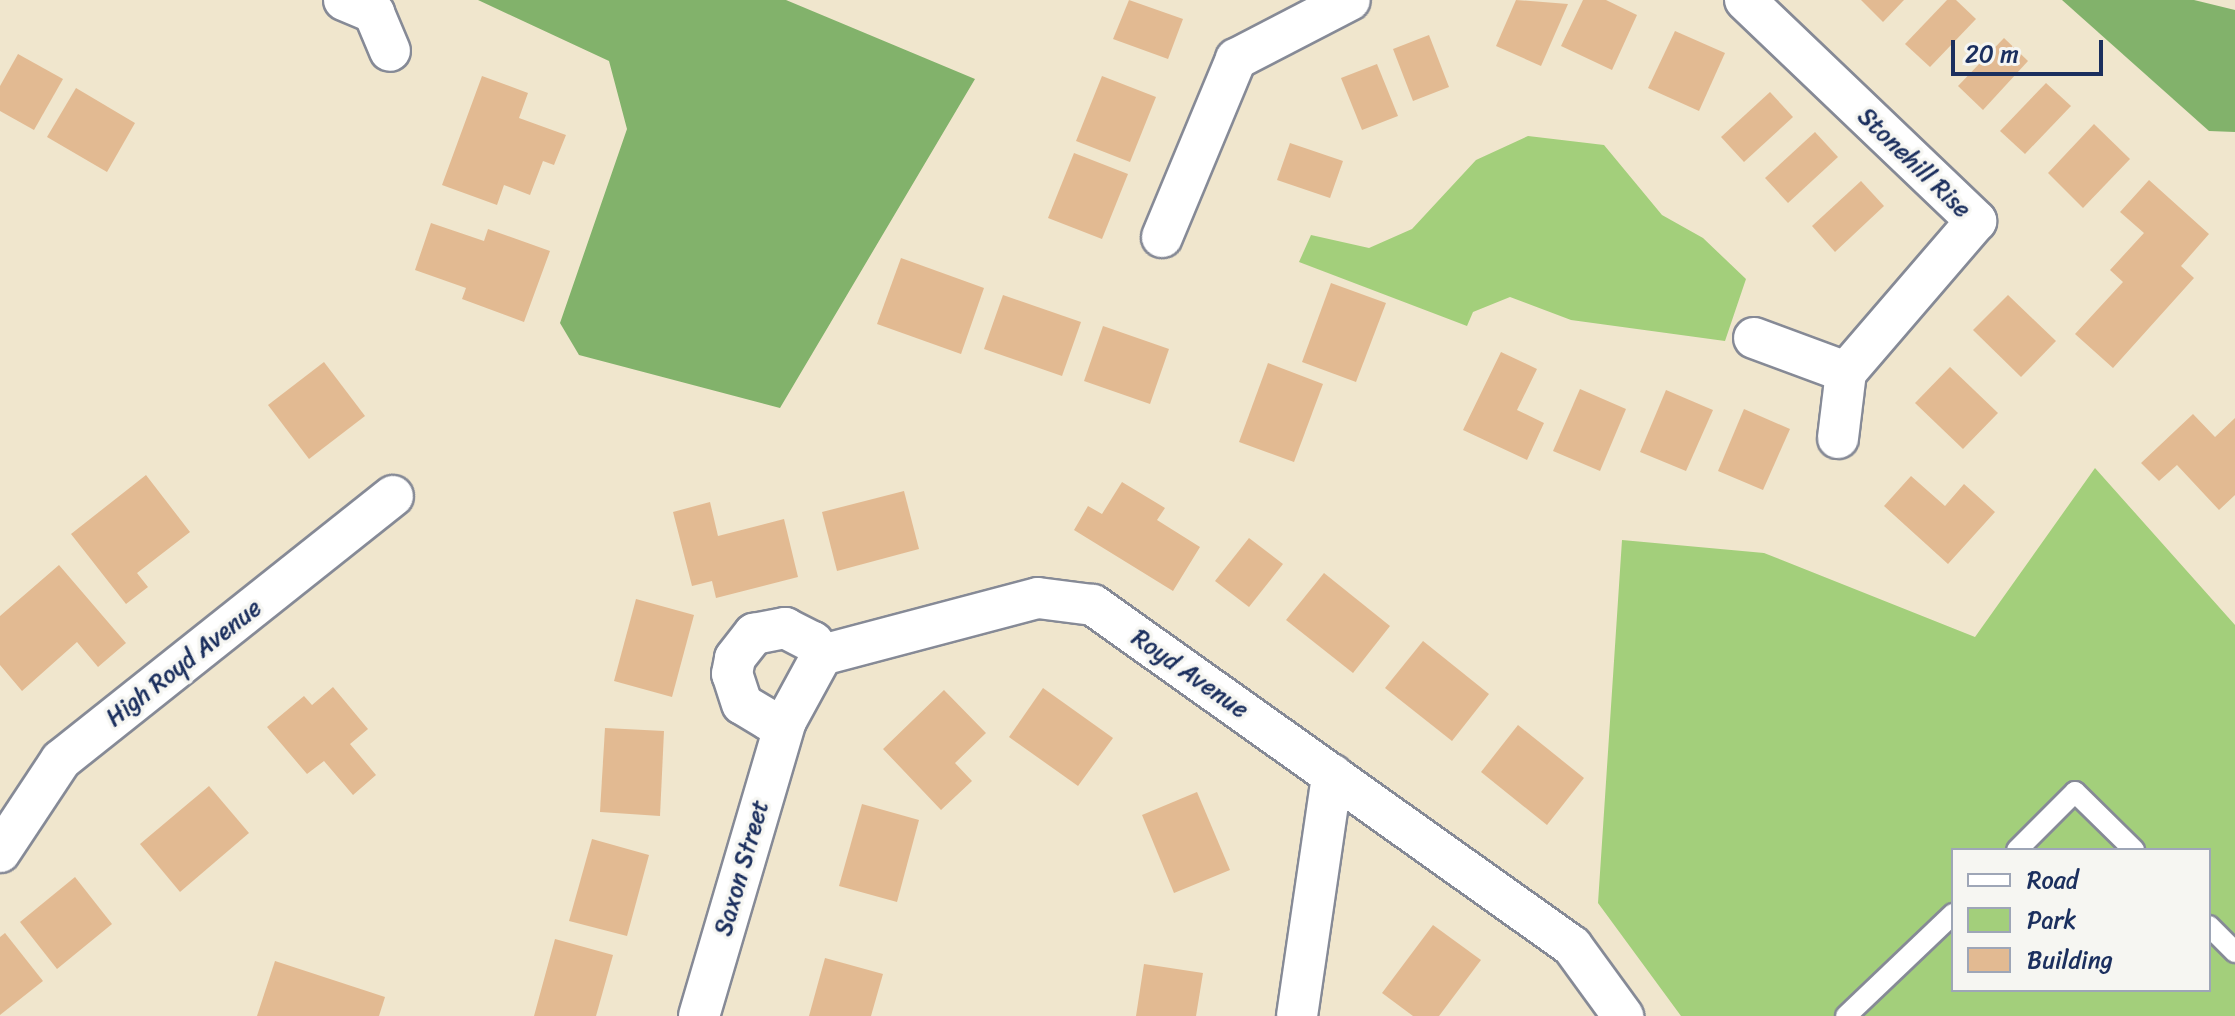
<!DOCTYPE html>
<html>
<head>
<meta charset="utf-8">
<style>
	body { margin:0 }
	#map { position:relative; width:2235px; height:1016px; overflow:hidden; background:#f0e6cd; font-family:Sriracha,sans-serif }
	div>[style] { position:absolute }
	[style*='--x'] { left:calc(var(--x)*1px); top:calc(var(--y)*1px); width:calc(var(--w)*1px); rotate:calc(var(--a)*1deg) }
	.green>* { inset:0; background:#a3cf7b }
	.forest>* { inset:0; background:#82b26b }
	.building>* { inset:0; background:#e2ba92 }
	.roads { filter:drop-shadow(2px 0 #868a96) drop-shadow(-2px 0 #868a96) drop-shadow(0 2px #868a96) drop-shadow(0 -2px #868a96) }
	.lane>* { height:20px; margin:-10px; padding:0 10px; transform-origin:10px; border-radius:10px; background:#fff }
	.street>* { height:40px; margin:-20px; padding:0 20px; transform-origin:20px; border-radius:20px; background:#fff }
	span { translate:-50% -50%; white-space:nowrap; text-align:center; line-height:1.15; -webkit-text-stroke:7px #f6f6f2; paint-order:stroke }
	.street-label { font-size:24px; color:#1b2f5e }
	.legend { position:absolute; left:1951px; top:848px; width:260px; height:144px; box-sizing:border-box; background:#f6f6f2; border:2px solid #9ea6b7; margin:0; padding:10px 14px; list-style:none; font-size:24px; color:#1b2f5e }
	.legend li { display:flex; align-items:center; gap:16px; height:40px }
	.legend b { width:40px; border:2px solid #9ea6b7 }
	.scale { position:absolute; left:1951px; top:40px; width:152px; height:36px; box-sizing:border-box; border:4px solid #1b2f5e; border-top:0; padding-left:10px; font-size:24px; line-height:28px; white-space:nowrap; color:#1b2f5e; -webkit-text-stroke:6px #f6f6f2; paint-order:stroke }
</style>
</head>
<body>
<div id="map">
	<div class="green">
		<i style="clip-path:polygon(1528px 136px,1604px 145px,1662px 215px,1703px 238px,1746px 279px,1725px 341px,1571px 320px,1510px 297px,1473px 312px,1467px 326px,1299px 262px,1311px 235px,1369px 248px,1412px 229px,1476px 160px)"></i>
		<i style="clip-path:polygon(evenodd,2095px 468px,2235px 625px,2235px 1016px,1681px 1016px,1598px 903px,1622px 540px,1764px 553px,1975px 637px,2095px 468px,1953px 850px,2209px 850px,2209px 990px,1953px 990px,1953px 850px)"></i>
	</div>
	<div class="forest">
		<i style="clip-path:polygon(478px 0,786px 0,975px 79px,780px 408px,579px 355px,560px 323px,627px 129px,609px 61px)"></i>
		<i style="clip-path:polygon(2062px 0,2194px 0,2235px 10px,2235px 132px,2209px 131px)"></i>
	</div>
	<div class="building">
		<i style="clip-path:polygon(1129px 0,1183px 19px,1168px 59px,1113px 39px)"></i>
		<i style="clip-path:polygon(1516px 0,1568px 4px,1541px 66px,1496px 46px)"></i>
		<i style="clip-path:polygon(1583px 0,1606px 0,1637px 15px,1612px 70px,1561px 46px)"></i>
		<i style="clip-path:polygon(1861px 0,1904px 0,1883px 22px)"></i>
		<i style="clip-path:polygon(1947px 0,1956px 0,1976px 19px,1930px 67px,1905px 44px)"></i>
		<i style="clip-path:polygon(1675px 31px,1725px 53px,1699px 111px,1648px 88px)"></i>
		<i style="clip-path:polygon(1429px 35px,1449px 87px,1413px 101px,1393px 49px)"></i>
		<i style="clip-path:polygon(2004px 38px,2028px 61px,1983px 110px,1958px 86px)"></i>
		<i style="clip-path:polygon(18px 54px,63px 79px,34px 130px,0 111px,0 86px)"></i>
		<i style="clip-path:polygon(1377px 64px,1398px 116px,1362px 130px,1341px 78px)"></i>
		<i style="clip-path:polygon(482px 76px,528px 93px,519px 118px,566px 135px,554px 165px,543px 161px,530px 195px,504px 185px,497px 205px,442px 185px)"></i>
		<i style="clip-path:polygon(1102px 76px,1156px 97px,1130px 162px,1076px 141px)"></i>
		<i style="clip-path:polygon(2046px 83px,2071px 106px,2025px 154px,2000px 131px)"></i>
		<i style="clip-path:polygon(76px 88px,135px 123px,107px 172px,47px 137px)"></i>
		<i style="clip-path:polygon(1770px 92px,1793px 117px,1744px 162px,1721px 137px)"></i>
		<i style="clip-path:polygon(2094px 124px,2130px 159px,2083px 208px,2048px 173px)"></i>
		<i style="clip-path:polygon(1815px 132px,1838px 157px,1788px 203px,1765px 178px)"></i>
		<i style="clip-path:polygon(1290px 143px,1343px 161px,1330px 198px,1277px 180px)"></i>
		<i style="clip-path:polygon(1074px 153px,1128px 174px,1102px 239px,1048px 218px)"></i>
		<i style="clip-path:polygon(2149px 180px,2209px 234px,2181px 266px,2194px 278px,2113px 368px,2075px 334px,2123px 282px,2110px 270px,2144px 233px,2120px 212px)"></i>
		<i style="clip-path:polygon(1861px 181px,1884px 206px,1835px 252px,1812px 226px)"></i>
		<i style="clip-path:polygon(431px 223px,484px 241px,488px 229px,550px 251px,524px 322px,462px 299px,466px 288px,415px 270px)"></i>
		<i style="clip-path:polygon(901px 258px,984px 288px,961px 354px,877px 324px)"></i>
		<i style="clip-path:polygon(1331px 283px,1386px 303px,1356px 382px,1302px 362px)"></i>
		<i style="clip-path:polygon(1003px 295px,1081px 322px,1062px 376px,984px 349px)"></i>
		<i style="clip-path:polygon(2008px 295px,2056px 341px,2021px 377px,1973px 330px)"></i>
		<i style="clip-path:polygon(1103px 326px,1169px 349px,1150px 404px,1084px 381px)"></i>
		<i style="clip-path:polygon(1501px 352px,1537px 369px,1517px 410px,1544px 423px,1527px 460px,1463px 430px)"></i>
		<i style="clip-path:polygon(324px 362px,365px 416px,309px 459px,268px 405px)"></i>
		<i style="clip-path:polygon(1268px 363px,1323px 384px,1294px 462px,1239px 442px)"></i>
		<i style="clip-path:polygon(1950px 367px,1998px 413px,1963px 449px,1915px 403px)"></i>
		<i style="clip-path:polygon(1580px 389px,1626px 409px,1600px 471px,1553px 451px)"></i>
		<i style="clip-path:polygon(1666px 390px,1713px 410px,1686px 471px,1640px 452px)"></i>
		<i style="clip-path:polygon(1744px 409px,1790px 429px,1763px 490px,1718px 471px)"></i>
		<i style="clip-path:polygon(2193px 414px,2215px 437px,2235px 418px,2235px 495px,2219px 510px,2177px 465px,2159px 481px,2141px 463px)"></i>
		<i style="clip-path:polygon(146px 475px,190px 532px,137px 573px,148px 587px,126px 604px,71px 534px)"></i>
		<i style="clip-path:polygon(1911px 476px,1945px 506px,1964px 484px,1995px 512px,1948px 564px,1884px 506px)"></i>
		<i style="clip-path:polygon(1122px 482px,1165px 508px,1157px 520px,1200px 547px,1173px 591px,1074px 530px,1088px 506px,1102px 514px)"></i>
		<i style="clip-path:polygon(904px 491px,919px 549px,837px 571px,822px 512px)"></i>
		<i style="clip-path:polygon(710px 502px,718px 536px,784px 519px,798px 577px,716px 598px,712px 581px,692px 586px,673px 512px)"></i>
		<i style="clip-path:polygon(1249px 538px,1283px 564px,1249px 607px,1215px 581px)"></i>
		<i style="clip-path:polygon(59px 565px,126px 643px,98px 667px,77px 642px,22px 691px,0 665px,0 616px)"></i>
		<i style="clip-path:polygon(1324px 573px,1390px 626px,1353px 673px,1286px 620px)"></i>
		<i style="clip-path:polygon(636px 599px,694px 615px,672px 697px,614px 681px)"></i>
		<i style="clip-path:polygon(1423px 641px,1489px 694px,1452px 741px,1385px 688px)"></i>
		<i style="clip-path:polygon(333px 687px,368px 729px,350px 744px,376px 775px,353px 795px,324px 761px,307px 774px,267px 727px,304px 696px,312px 705px)"></i>
		<i style="clip-path:polygon(1043px 688px,1113px 738px,1078px 786px,1009px 737px)"></i>
		<i style="clip-path:polygon(944px 690px,986px 733px,955px 763px,972px 781px,941px 810px,883px 749px)"></i>
		<i style="clip-path:polygon(1518px 725px,1584px 778px,1547px 825px,1481px 772px)"></i>
		<i style="clip-path:polygon(605px 728px,664px 731px,660px 816px,600px 812px)"></i>
		<i style="clip-path:polygon(209px 786px,249px 833px,180px 892px,140px 844px)"></i>
		<i style="clip-path:polygon(1197px 792px,1230px 870px,1174px 893px,1142px 815px)"></i>
		<i style="clip-path:polygon(862px 804px,919px 820px,897px 902px,839px 886px)"></i>
		<i style="clip-path:polygon(592px 839px,649px 855px,627px 936px,569px 921px)"></i>
		<i style="clip-path:polygon(75px 877px,112px 924px,57px 969px,20px 922px)"></i>
		<i style="clip-path:polygon(1433px 925px,1481px 960px,1439px 1016px,1413px 1016px,1382px 993px)"></i>
		<i style="clip-path:polygon(5px 933px,43px 981px,0 1015px,0 937px)"></i>
		<i style="clip-path:polygon(555px 939px,613px 955px,596px 1016px,534px 1016px)"></i>
		<i style="clip-path:polygon(825px 958px,883px 974px,871px 1016px,809px 1016px)"></i>
		<i style="clip-path:polygon(275px 961px,385px 997px,379px 1016px,257px 1016px)"></i>
		<i style="clip-path:polygon(1144px 964px,1203px 973px,1196px 1016px,1136px 1016px)"></i>
	</div>
	<div class="roads">
		<div class="lane">
			<i style="--x:2017;--y:850;--w:82;--a:-45"></i>
			<i style="--x:2075;--y:792;--w:83;--a:44.5"></i>
			<i style="--x:2209;--y:926;--w:37;--a:45"></i>
			<i style="--x:1846;--y:1016;--w:148;--a:-43.6"></i>
		</div>
		<div class="street">
			<i style="--x:344;--y:0;--w:33;--a:23"></i>
			<i style="--x:374;--y:13;--w:41;--a:67.2"></i>
			<i style="--x:1745;--y:0;--w:320;--a:43.7"></i>
			<i style="--x:1976;--y:221;--w:199;--a:130.7"></i>
			<i style="--x:1846;--y:372;--w:98;--a:-159.7"></i>
			<i style="--x:1162;--y:237;--w:193;--a:-67.4"></i>
			<i style="--x:1236;--y:59;--w:128;--a:-27.4"></i>
			<i style="--x:1838;--y:438;--w:66;--a:-83.1"></i>
			<i style="--x:786;--y:721;--w:17;--a:-177"></i>
			<i style="--x:769;--y:720;--w:31;--a:-149"></i>
			<i style="--x:742;--y:704;--w:32;--a:-108"></i>
			<i style="--x:732;--y:674;--w:16;--a:-79"></i>
			<i style="--x:735;--y:658;--w:31;--a:-52"></i>
			<i style="--x:754;--y:634;--w:32;--a:-11"></i>
			<i style="--x:785;--y:628;--w:31;--a:27"></i>
			<i style="--x:813;--y:642;--w:16;--a:55"></i>
			<i style="--x:0;--y:852;--w:110;--a:-56.5"></i>
			<i style="--x:61;--y:760;--w:424;--a:-38.5"></i>
			<i style="--x:699;--y:1016;--w:308;--a:-73.6"></i>
			<i style="--x:786;--y:721;--w:75;--a:-61.4"></i>
			<i style="--x:822;--y:655;--w:223;--a:-14.8"></i>
			<i style="--x:1038;--y:598;--w:55;--a:7.3"></i>
			<i style="--x:1093;--y:605;--w:588;--a:35.45"></i>
			<i style="--x:1572;--y:946;--w:87;--a:53.9"></i>
			<i style="--x:1297;--y:1016;--w:244;--a:-81.7"></i>
		</div>
	</div>
	<div class="street-label">
		<span style="left:1914px;top:163px;rotate:44deg">Stonehill Rise</span>
		<span style="left:184px;top:663px;rotate:-38deg">High Royd Avenue</span>
		<span style="left:1190px;top:674px;rotate:35deg">Royd Avenue</span>
		<span style="left:742px;top:868px;rotate:-74deg">Saxon Street</span>
	</div>
	<ul class="legend">
	<li><b style="height:10px;background:#fff"></b>Road</li>
	<li><b style="height:22px;background:#a3cf7b"></b>Park</li>
	<li><b style="height:22px;background:#e2ba92"></b>Building</li>
	</ul>
	<div class="scale">20 m</div>
</div>
</body>
</html>
